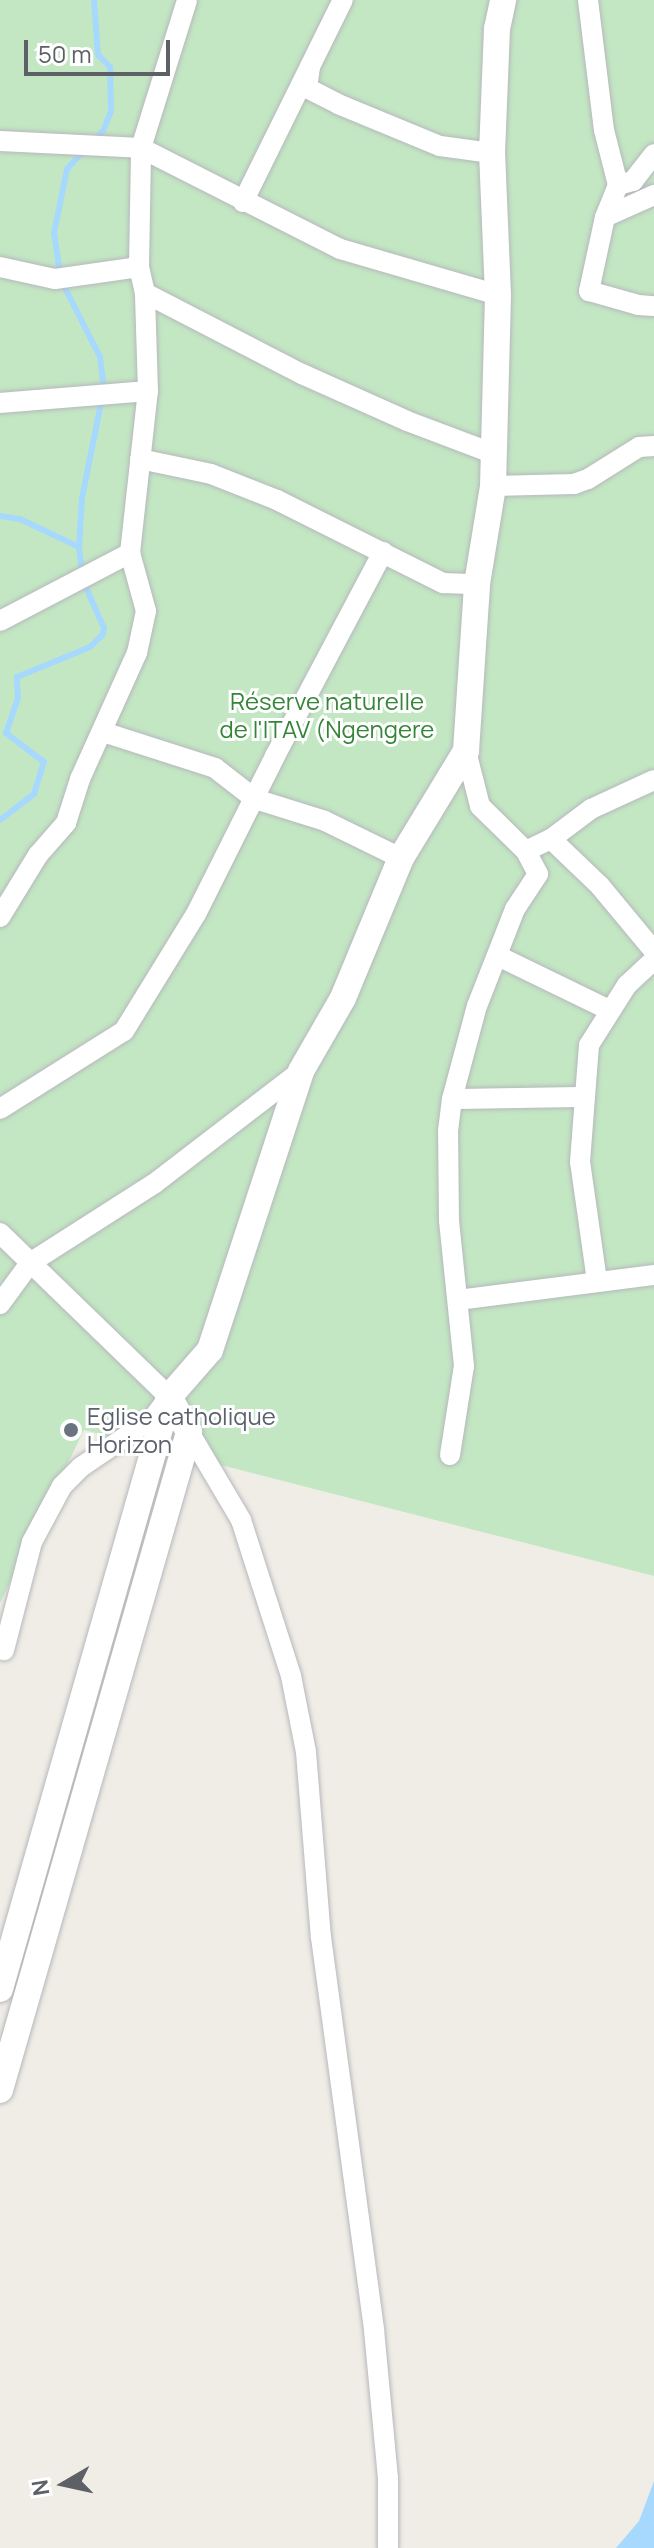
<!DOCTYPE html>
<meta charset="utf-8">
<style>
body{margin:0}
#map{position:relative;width:654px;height:2548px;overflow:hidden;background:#f0ede6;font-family:Manrope,sans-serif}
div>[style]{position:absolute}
.green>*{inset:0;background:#c3e7c3}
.water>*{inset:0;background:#a7d9fe}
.stream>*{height:6px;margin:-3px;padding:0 3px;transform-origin:3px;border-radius:3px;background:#a7d9fe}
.roads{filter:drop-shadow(0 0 2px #b6b8bc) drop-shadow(0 0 2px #b6b8bc)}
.minor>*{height:20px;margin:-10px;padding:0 10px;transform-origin:10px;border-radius:10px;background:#fff}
.tertiary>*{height:26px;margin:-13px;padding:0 13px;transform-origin:13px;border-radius:13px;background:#fff}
.dots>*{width:22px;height:22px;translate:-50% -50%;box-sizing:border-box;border:4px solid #fff;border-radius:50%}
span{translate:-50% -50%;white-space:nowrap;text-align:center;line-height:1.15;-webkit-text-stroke:6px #fff;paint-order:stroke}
.park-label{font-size:24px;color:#358538}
.worship-label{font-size:24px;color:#5b616d}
.left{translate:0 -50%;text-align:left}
.north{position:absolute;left:24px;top:2444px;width:80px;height:80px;-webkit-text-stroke:6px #fff;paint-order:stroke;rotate:261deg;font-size:22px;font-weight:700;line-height:32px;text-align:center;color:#5d6166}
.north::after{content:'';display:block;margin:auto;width:28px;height:36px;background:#5d6166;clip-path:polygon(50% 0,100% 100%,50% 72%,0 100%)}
.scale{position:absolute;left:24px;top:40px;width:146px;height:36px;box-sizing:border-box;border:4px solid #5d6166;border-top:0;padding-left:10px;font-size:24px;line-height:28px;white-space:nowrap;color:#5d6166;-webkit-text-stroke:6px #fff;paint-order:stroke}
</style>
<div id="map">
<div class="green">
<i style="clip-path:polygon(0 0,654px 0,654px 1576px,84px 1430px,0 1603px)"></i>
</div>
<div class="water">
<i style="clip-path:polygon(654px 2481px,654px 2548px,616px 2548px,639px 2521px)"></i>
</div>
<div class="stream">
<i style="left:93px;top:141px;width:14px;rotate:-45deg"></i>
<i style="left:103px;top:131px;width:22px;rotate:-68deg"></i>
<i style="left:111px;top:111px;width:44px;rotate:-91.3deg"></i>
<i style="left:110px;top:67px;width:17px;rotate:-135deg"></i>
<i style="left:98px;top:55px;width:55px;rotate:-94.2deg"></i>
<i style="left:60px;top:273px;width:40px;rotate:-98.5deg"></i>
<i style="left:54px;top:233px;width:65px;rotate:-78.5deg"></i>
<i style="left:67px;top:169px;width:27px;rotate:-48deg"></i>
<i style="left:63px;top:284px;width:82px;rotate:63.1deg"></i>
<i style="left:100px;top:357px;width:31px;rotate:83deg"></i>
<i style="left:104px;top:388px;width:112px;rotate:101.3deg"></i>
<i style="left:82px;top:498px;width:49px;rotate:93.5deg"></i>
<i style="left:79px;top:547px;width:25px;rotate:83deg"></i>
<i style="left:0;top:516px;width:20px;rotate:9deg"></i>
<i style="left:20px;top:519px;width:65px;rotate:25.4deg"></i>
<i style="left:0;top:820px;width:43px;rotate:-37.4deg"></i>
<i style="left:34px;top:794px;width:34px;rotate:-73deg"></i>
<i style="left:44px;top:762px;width:48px;rotate:-142.7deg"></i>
<i style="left:6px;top:733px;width:37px;rotate:-71deg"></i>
<i style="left:18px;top:698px;width:21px;rotate:-93deg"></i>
<i style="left:17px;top:677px;width:79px;rotate:-22.3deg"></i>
<i style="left:90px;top:647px;width:18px;rotate:-45deg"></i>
<i style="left:103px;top:634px;width:6px;rotate:-81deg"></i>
<i style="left:104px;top:628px;width:49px;rotate:-114deg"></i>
</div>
<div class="roads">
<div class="minor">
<i style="left:588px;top:0;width:131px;rotate:83deg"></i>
<i style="left:604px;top:130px;width:57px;rotate:75.7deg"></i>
<i style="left:618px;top:185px;width:35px;rotate:112deg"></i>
<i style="left:605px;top:217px;width:76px;rotate:102.2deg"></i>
<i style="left:589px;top:291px;width:51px;rotate:15.9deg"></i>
<i style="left:638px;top:305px;width:16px;rotate:4deg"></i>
<i style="left:310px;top:67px;width:21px;rotate:98deg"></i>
<i style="left:307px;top:88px;width:35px;rotate:27deg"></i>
<i style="left:338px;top:104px;width:110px;rotate:22.4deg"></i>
<i style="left:440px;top:146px;width:52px;rotate:7.7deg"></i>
<i style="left:0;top:141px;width:141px;rotate:2.8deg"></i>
<i style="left:141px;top:148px;width:223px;rotate:26.9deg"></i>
<i style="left:340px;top:249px;width:165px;rotate:16.2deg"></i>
<i style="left:618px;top:185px;width:16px;rotate:-15deg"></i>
<i style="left:633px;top:181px;width:34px;rotate:-52deg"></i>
<i style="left:243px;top:202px;width:225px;rotate:-63.7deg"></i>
<i style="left:605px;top:217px;width:54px;rotate:-24.2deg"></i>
<i style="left:0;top:267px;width:56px;rotate:12.3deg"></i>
<i style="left:55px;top:279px;width:85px;rotate:-8.1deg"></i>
<i style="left:145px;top:293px;width:177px;rotate:27.3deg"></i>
<i style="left:302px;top:374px;width:115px;rotate:24.1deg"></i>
<i style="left:407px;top:421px;width:91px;rotate:20.6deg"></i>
<i style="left:0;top:403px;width:148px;rotate:-4.6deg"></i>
<i style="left:140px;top:459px;width:73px;rotate:11.9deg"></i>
<i style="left:211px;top:474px;width:71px;rotate:21.5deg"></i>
<i style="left:277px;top:500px;width:186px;rotate:26.6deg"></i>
<i style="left:443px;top:583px;width:34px;rotate:2deg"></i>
<i style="left:493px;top:486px;width:81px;rotate:-1.4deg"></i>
<i style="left:574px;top:484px;width:15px;rotate:-20deg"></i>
<i style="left:588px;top:479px;width:60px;rotate:-32.1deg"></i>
<i style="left:639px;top:447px;width:15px;rotate:-4deg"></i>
<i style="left:0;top:621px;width:147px;rotate:-27.6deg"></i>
<i style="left:130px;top:553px;width:163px;rotate:-83.7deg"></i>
<i style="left:148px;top:391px;width:98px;rotate:-91.8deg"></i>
<i style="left:145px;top:293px;width:27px;rotate:-103deg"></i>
<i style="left:139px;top:267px;width:119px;rotate:-89deg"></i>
<i style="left:141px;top:148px;width:155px;rotate:-72.7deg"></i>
<i style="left:103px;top:732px;width:118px;rotate:17.8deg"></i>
<i style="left:215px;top:768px;width:51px;rotate:37.8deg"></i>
<i style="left:255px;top:799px;width:73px;rotate:17.4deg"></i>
<i style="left:325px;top:821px;width:85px;rotate:26deg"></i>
<i style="left:466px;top:751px;width:57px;rotate:75.7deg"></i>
<i style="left:480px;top:806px;width:64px;rotate:44.4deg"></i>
<i style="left:526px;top:851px;width:28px;rotate:-26deg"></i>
<i style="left:551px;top:839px;width:50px;rotate:-36.9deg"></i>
<i style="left:591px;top:809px;width:69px;rotate:-24.7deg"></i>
<i style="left:551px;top:839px;width:68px;rotate:43.8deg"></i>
<i style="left:600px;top:886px;width:85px;rotate:50.3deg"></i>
<i style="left:0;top:917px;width:73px;rotate:-58.5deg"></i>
<i style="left:38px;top:855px;width:43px;rotate:-48.8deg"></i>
<i style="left:66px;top:823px;width:46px;rotate:-72.3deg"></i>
<i style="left:80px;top:779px;width:138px;rotate:-65.7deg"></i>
<i style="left:137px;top:653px;width:43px;rotate:-77.9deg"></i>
<i style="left:146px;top:611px;width:60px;rotate:-105.4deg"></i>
<i style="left:498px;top:956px;width:123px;rotate:25.9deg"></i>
<i style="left:452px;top:1099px;width:132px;rotate:-0.9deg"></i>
<i style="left:0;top:1109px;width:146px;rotate:-32.2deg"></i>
<i style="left:124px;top:1031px;width:137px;rotate:-58.4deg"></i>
<i style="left:196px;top:914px;width:177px;rotate:-63.4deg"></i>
<i style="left:275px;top:756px;width:231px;rotate:-62.1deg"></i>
<i style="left:0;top:1233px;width:235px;rotate:44.1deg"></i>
<i style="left:169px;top:1397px;width:26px;rotate:127deg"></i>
<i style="left:153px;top:1418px;width:87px;rotate:145.8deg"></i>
<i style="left:81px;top:1467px;width:27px;rotate:135deg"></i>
<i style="left:62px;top:1486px;width:64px;rotate:118.2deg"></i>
<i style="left:32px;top:1542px;width:112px;rotate:104.5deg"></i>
<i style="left:597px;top:1281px;width:120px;rotate:-98.1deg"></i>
<i style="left:580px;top:1162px;width:117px;rotate:-85.6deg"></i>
<i style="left:589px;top:1045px;width:71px;rotate:-57.7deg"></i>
<i style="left:627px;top:985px;width:37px;rotate:-43deg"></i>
<i style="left:458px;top:1300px;width:198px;rotate:-7.3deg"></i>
<i style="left:0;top:1304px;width:51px;rotate:-53.8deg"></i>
<i style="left:30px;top:1263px;width:148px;rotate:-32.6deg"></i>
<i style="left:155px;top:1183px;width:184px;rotate:-37.5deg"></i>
<i style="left:189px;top:1432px;width:102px;rotate:59.4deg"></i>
<i style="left:241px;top:1520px;width:164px;rotate:72.2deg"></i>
<i style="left:291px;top:1676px;width:77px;rotate:78.8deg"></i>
<i style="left:306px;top:1752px;width:186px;rotate:85.4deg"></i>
<i style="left:321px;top:1937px;width:397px;rotate:82.3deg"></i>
<i style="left:374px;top:2330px;width:149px;rotate:84.6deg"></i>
<i style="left:388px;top:2478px;width:70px;rotate:90deg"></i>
<i style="left:450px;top:1455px;width:90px;rotate:-81.1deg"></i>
<i style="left:464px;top:1366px;width:147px;rotate:-95.9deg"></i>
<i style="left:449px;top:1220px;width:89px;rotate:-90.6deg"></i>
<i style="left:448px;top:1131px;width:32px;rotate:-83deg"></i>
<i style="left:452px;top:1099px;width:96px;rotate:-75deg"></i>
<i style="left:477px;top:1006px;width:104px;rotate:-68.6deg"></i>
<i style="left:515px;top:909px;width:42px;rotate:-56.7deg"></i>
<i style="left:538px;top:874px;width:26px;rotate:-118deg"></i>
</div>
<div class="tertiary">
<i style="left:0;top:1989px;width:616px;rotate:-74.07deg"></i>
<i style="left:169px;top:1397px;width:62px;rotate:-48.9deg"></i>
<i style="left:210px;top:1350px;width:293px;rotate:-71.9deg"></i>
<i style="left:301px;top:1071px;width:84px;rotate:-60.1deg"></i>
<i style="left:343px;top:998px;width:152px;rotate:-67.5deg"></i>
<i style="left:401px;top:858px;width:125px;rotate:-58.7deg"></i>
<i style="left:466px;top:751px;width:167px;rotate:-86.2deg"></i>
<i style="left:477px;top:584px;width:99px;rotate:-80.7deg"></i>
<i style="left:493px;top:486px;width:191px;rotate:-88.5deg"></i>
<i style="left:498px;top:295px;width:142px;rotate:-92.4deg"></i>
<i style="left:492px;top:153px;width:124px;rotate:-87.7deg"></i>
<i style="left:497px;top:29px;width:30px;rotate:-78deg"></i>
<i style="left:0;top:2090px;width:685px;rotate:-73.97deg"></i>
<i style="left:189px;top:1432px;width:40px;rotate:-119.7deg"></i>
</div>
</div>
<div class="dots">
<i style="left:71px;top:1430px;background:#6b7280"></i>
</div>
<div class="park-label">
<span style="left:327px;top:715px">Réserve naturelle<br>de l'ITAV (Ngengere</span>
</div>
<div class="worship-label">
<span class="left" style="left:87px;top:1430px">Eglise catholique<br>Horizon</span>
</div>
<div class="north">N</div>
<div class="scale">50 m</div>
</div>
